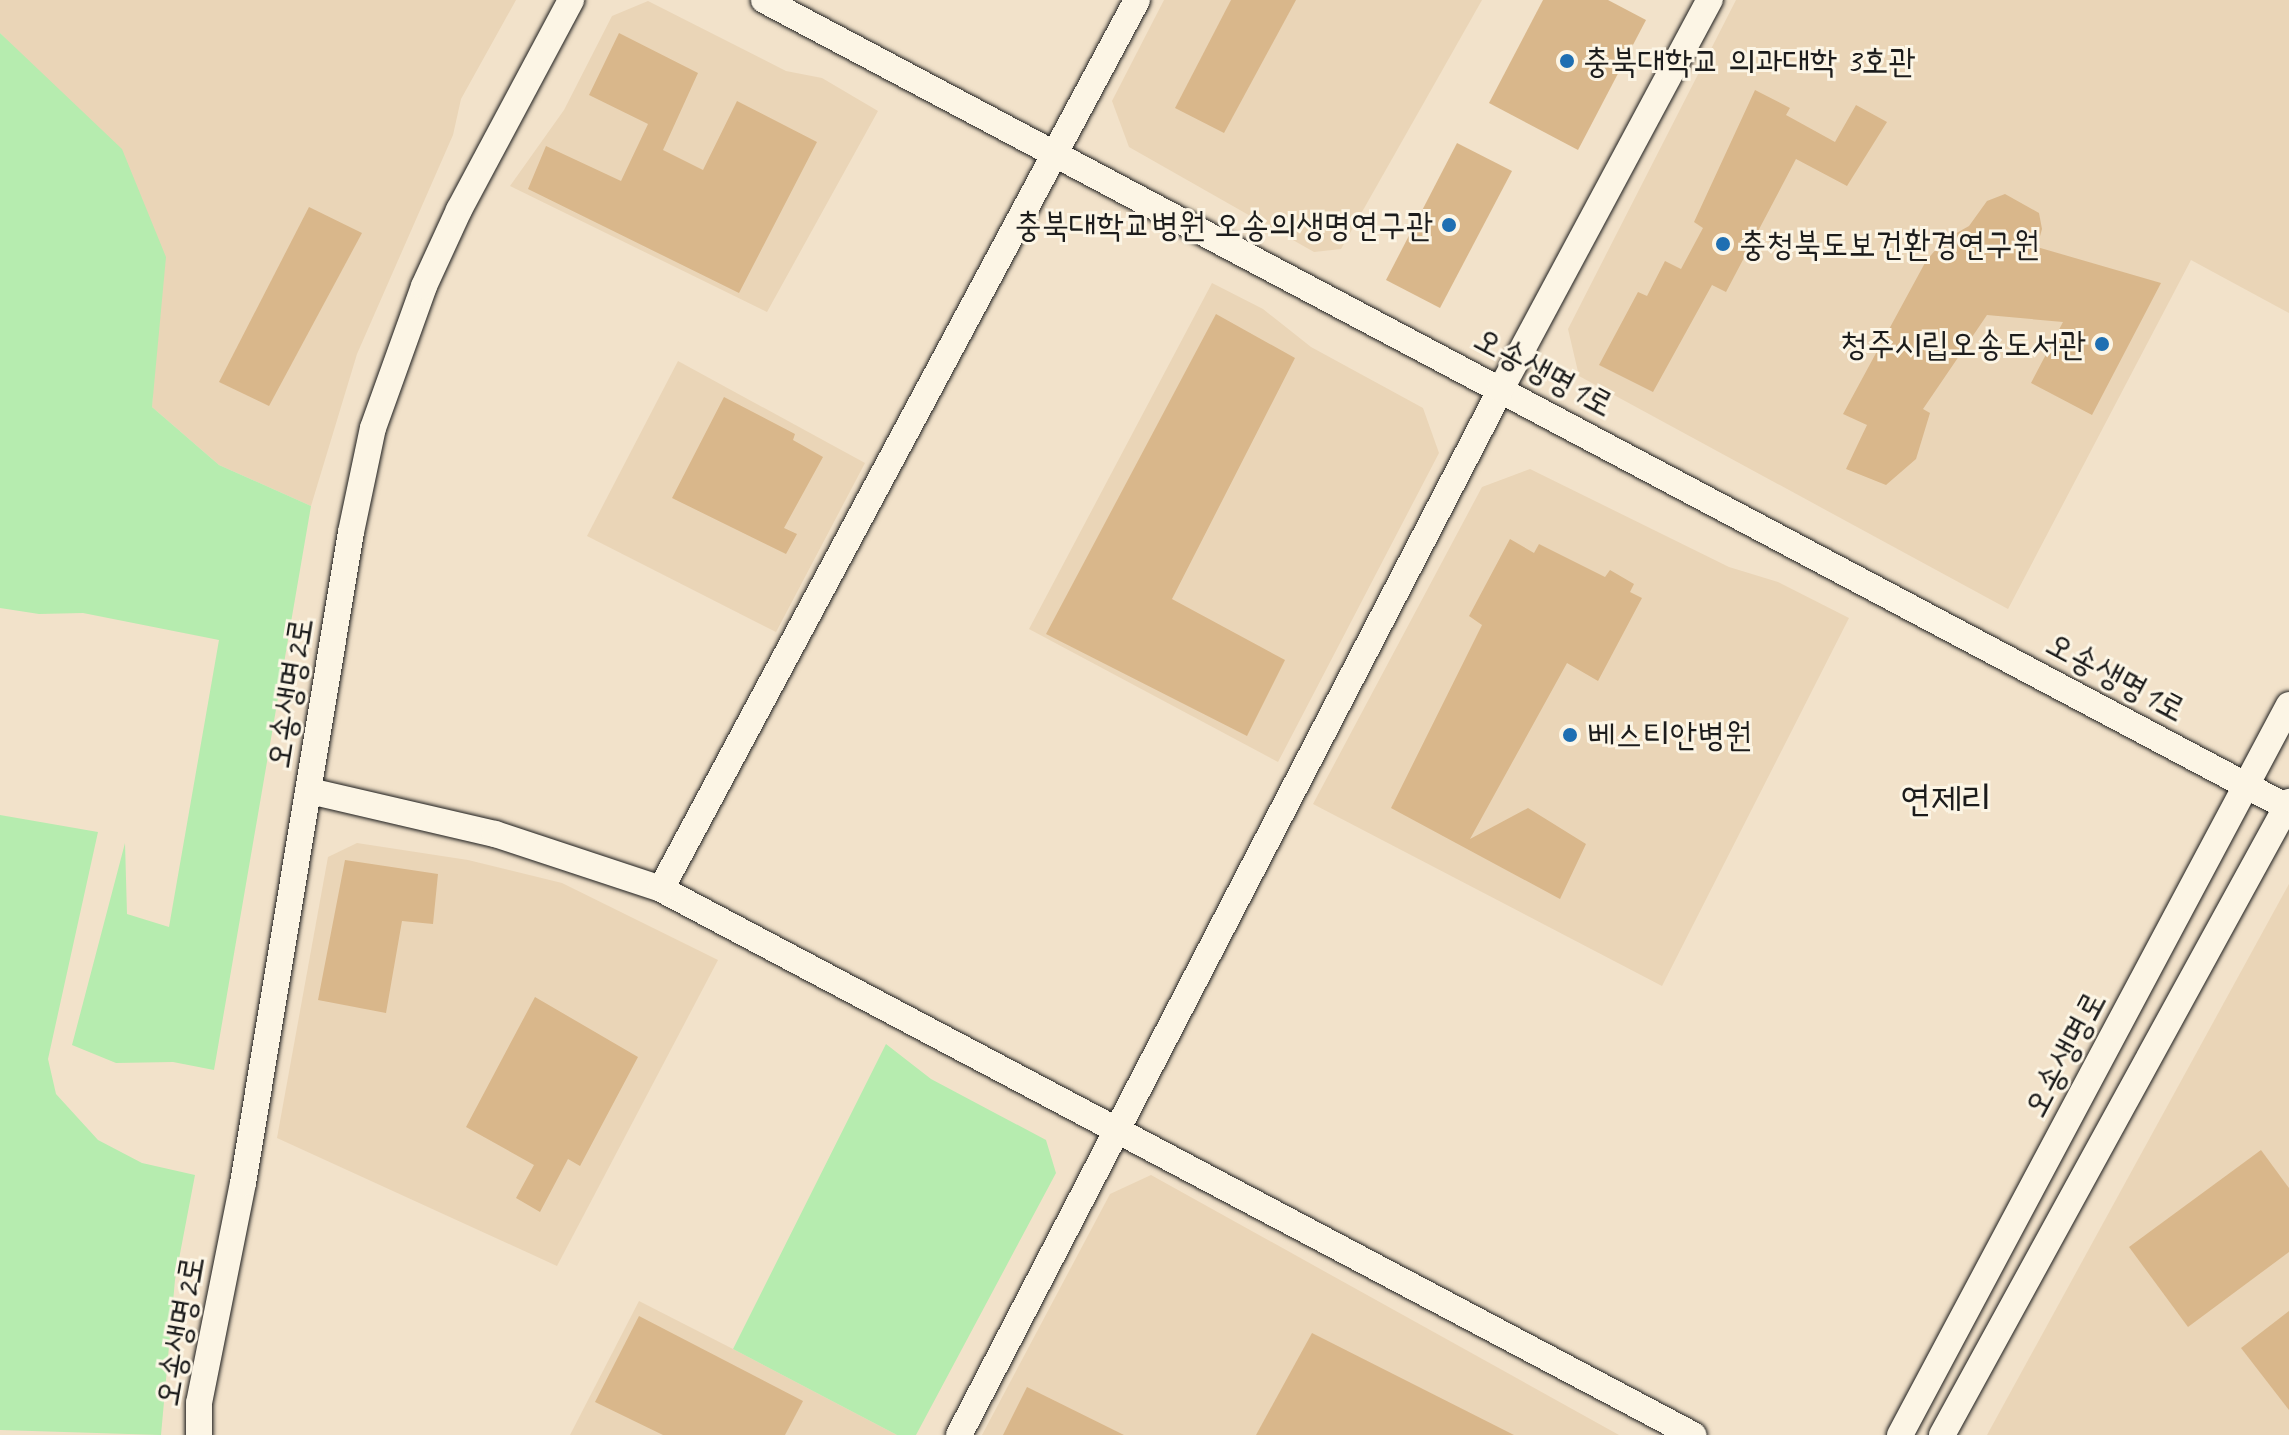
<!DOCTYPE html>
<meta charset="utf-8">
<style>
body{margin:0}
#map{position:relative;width:2289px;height:1435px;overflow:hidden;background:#f2e2ca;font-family:Caveat,"Poor Story",sans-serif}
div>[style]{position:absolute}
.built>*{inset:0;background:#ead5b7}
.green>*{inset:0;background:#b6ecaf}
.building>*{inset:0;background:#d9b78b}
.roads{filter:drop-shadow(0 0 2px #1c1c1c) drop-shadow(0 0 2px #1c1c1c)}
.minor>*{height:26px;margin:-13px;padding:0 13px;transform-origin:13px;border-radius:13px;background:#fcf5e5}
.dots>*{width:22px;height:22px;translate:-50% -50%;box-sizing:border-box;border:4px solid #fcf5e5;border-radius:50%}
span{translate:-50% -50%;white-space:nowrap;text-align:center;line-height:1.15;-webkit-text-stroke:6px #fcf5e5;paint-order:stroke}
.poi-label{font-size:34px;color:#1c1c1c}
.left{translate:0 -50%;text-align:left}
.right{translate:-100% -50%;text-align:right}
.street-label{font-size:34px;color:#1c1c1c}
.quarter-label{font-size:38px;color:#1c1c1c}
</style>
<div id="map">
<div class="built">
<i style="clip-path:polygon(0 0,516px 0,461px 99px,453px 135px,357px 354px,311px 506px,219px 465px,152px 407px,154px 367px,38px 72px,0 33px)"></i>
<i style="clip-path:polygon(1164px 0,1482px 0,1341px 249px,1314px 252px,1129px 147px,1112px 101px)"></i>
<i style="clip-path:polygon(1736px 0,2289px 0,2289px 313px,2191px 260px,2008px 609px,1579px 376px,1568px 329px)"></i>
<i style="clip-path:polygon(648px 1px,786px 71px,822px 78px,878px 111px,767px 312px,510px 186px,564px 110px,612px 16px)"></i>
<i style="clip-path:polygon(1212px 283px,1263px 309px,1311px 347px,1423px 408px,1439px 453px,1278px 762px,1029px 629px)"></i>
<i style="clip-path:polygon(678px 361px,865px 463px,776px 632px,587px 536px)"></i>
<i style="clip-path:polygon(1530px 469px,1729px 567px,1778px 582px,1849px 618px,1662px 986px,1313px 804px,1482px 487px)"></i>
<i style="clip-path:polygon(357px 843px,468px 860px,562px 883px,718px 960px,557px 1266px,277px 1138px,328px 857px)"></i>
<i style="clip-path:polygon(2289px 884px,2289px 1435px,1987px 1435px)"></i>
<i style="clip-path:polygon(1151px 1175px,1619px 1435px,982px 1435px,1110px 1194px)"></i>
<i style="clip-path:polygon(639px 1301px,733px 1349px,897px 1435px,570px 1435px)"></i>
</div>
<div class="green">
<i style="clip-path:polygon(0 33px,122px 149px,166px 257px,152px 407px,219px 465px,311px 506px,214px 1070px,173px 1062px,116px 1063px,72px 1045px,125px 843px,127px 914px,169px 927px,219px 640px,83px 613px,39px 614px,0 608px)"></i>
<i style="clip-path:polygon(0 815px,98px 832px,48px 1059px,56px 1094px,98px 1140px,142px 1163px,195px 1175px,175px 1280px,161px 1435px,0 1430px)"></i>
<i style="clip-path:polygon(886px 1044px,931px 1079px,1046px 1140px,1056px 1173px,916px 1435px,897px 1435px,733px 1349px)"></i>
</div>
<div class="building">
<i style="clip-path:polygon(1231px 0,1296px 0,1224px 133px,1175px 108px)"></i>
<i style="clip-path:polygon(1543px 0,1608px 0,1646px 20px,1578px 150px,1489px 103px)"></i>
<i style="clip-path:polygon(619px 33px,698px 73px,663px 150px,703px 170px,737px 101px,817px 142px,739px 293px,528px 189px,546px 146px,621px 181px,648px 124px,589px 95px)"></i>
<i style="clip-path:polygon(1755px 90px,1790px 108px,1786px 115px,1835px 142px,1856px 105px,1887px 122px,1847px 186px,1796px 159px,1726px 292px,1712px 285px,1653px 392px,1599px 365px,1638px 292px,1647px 296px,1665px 261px,1681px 269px,1703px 228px,1694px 222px)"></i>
<i style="clip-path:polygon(1457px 143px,1512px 171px,1440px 308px,1386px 280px)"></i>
<i style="clip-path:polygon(2005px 194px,2039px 213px,2042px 229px,2037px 247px,2161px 283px,2092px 415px,2031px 383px,2063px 322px,1987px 315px,1923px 409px,1930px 413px,1916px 459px,1886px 485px,1846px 469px,1867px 425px,1843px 414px,1926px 261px,1944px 240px,1969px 226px,1987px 201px)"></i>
<i style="clip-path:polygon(309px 207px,362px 233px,269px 406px,219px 382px)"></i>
<i style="clip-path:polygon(1216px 314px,1295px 358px,1172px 599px,1285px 660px,1247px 736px,1046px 634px)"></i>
<i style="clip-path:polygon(724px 397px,795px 434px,793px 440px,823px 457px,784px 528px,797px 534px,786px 554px,672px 498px)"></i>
<i style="clip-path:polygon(1510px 539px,1534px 553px,1539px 544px,1605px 577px,1610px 570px,1634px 584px,1630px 592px,1642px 598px,1598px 681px,1567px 663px,1470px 839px,1528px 808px,1586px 844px,1560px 899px,1391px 808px,1482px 625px,1469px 616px)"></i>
<i style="clip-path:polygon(345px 860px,438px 874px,433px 924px,402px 921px,386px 1013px,318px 1000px)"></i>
<i style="clip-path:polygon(535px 997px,638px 1057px,580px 1166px,568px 1159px,540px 1212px,516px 1198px,534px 1165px,466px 1127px)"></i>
<i style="clip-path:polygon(2261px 1150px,2289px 1188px,2289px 1252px,2188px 1327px,2129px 1247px)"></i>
<i style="clip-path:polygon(2289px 1311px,2289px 1410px,2241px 1348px)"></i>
<i style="clip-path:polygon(639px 1316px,803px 1401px,785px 1435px,663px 1435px,595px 1402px)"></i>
<i style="clip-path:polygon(1312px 1333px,1514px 1435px,1256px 1435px)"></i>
<i style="clip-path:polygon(1027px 1387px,1124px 1435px,1003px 1435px)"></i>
</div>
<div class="roads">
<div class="minor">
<i style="left:764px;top:0;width:1726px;rotate:27.92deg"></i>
<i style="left:310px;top:791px;width:190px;rotate:13.1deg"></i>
<i style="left:495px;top:834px;width:175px;rotate:18.3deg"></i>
<i style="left:661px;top:889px;width:1168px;rotate:27.88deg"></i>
<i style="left:661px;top:889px;width:1008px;rotate:-61.83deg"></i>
<i style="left:199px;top:1435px;width:32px;rotate:-90deg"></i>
<i style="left:199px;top:1403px;width:224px;rotate:-78.7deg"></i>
<i style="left:243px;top:1183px;width:660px;rotate:-80.58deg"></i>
<i style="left:351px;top:532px;width:106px;rotate:-78.1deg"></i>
<i style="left:373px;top:428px;width:151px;rotate:-70.2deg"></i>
<i style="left:424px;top:286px;width:84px;rotate:-65.3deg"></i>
<i style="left:459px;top:210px;width:238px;rotate:-61.9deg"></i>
<i style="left:959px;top:1435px;width:1178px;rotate:-62.61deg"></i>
<i style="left:1501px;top:389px;width:442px;rotate:-61.8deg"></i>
<i style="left:1900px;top:1435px;width:827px;rotate:-61.95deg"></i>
<i style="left:1942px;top:1435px;width:722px;rotate:-61.27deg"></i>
</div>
</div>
<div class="dots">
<i style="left:1567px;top:61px;background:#1f6fb2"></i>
<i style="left:1449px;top:225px;background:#1f6fb2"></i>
<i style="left:1723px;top:244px;background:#1f6fb2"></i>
<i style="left:2102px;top:344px;background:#1f6fb2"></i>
<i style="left:1570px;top:735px;background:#1f6fb2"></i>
</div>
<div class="poi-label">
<span class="left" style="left:1583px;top:61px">충북대학교 의과대학 3호관</span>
<span class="right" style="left:1433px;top:225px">충북대학교병원 오송의생명연구관</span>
<span class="left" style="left:1739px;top:244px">충청북도보건환경연구원</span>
<span class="right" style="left:2086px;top:344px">청주시립오송도서관</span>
<span class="left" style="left:1588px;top:735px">베스티안병원</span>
</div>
<div class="street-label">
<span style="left:1544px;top:371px;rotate:28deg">오송생명1로</span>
<span style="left:2116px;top:676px;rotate:28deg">오송생명1로</span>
<span style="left:289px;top:693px;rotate:-81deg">오송생명2로</span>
<span style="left:2064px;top:1054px;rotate:-62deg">오송생명로</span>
<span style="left:179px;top:1331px;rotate:-80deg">오송생명2로</span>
</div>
<div class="quarter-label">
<span style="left:1946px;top:799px">연제리</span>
</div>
</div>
